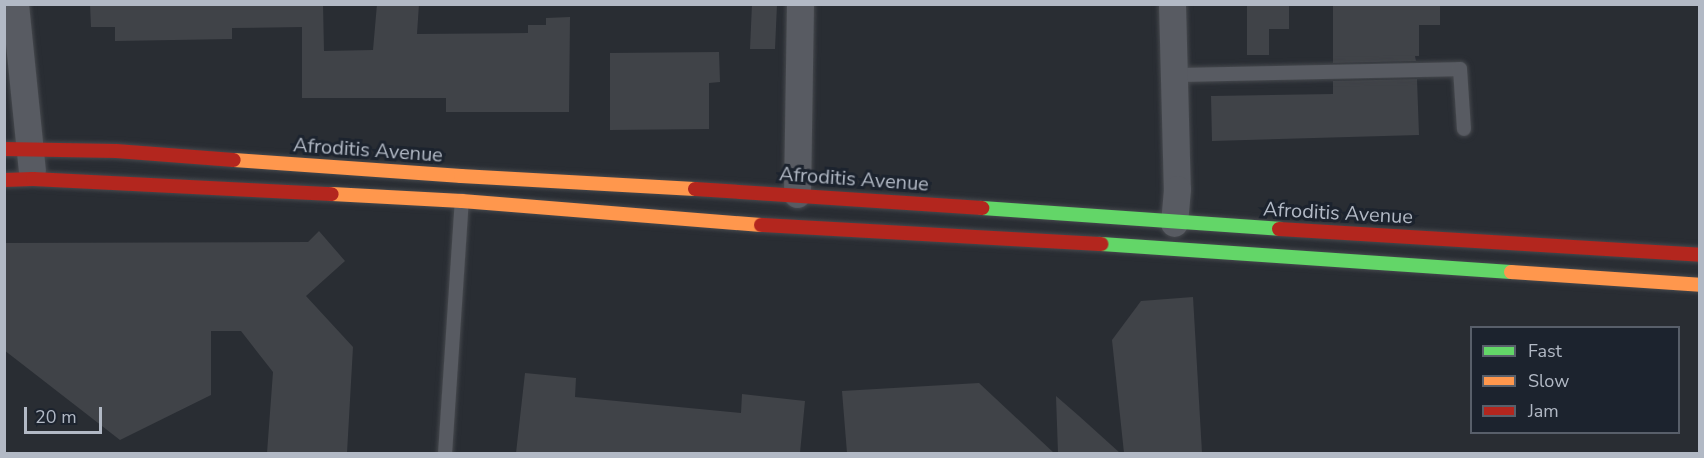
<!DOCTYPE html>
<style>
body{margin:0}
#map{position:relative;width:1704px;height:458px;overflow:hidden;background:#292d33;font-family:"Nunito Sans",sans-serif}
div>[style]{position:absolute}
.building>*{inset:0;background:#404348}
.roads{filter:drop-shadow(0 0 2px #46494e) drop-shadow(0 0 2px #46494e)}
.lane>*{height:14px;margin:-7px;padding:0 7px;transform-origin:7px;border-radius:7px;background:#585b62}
.street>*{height:27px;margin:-13.5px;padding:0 13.5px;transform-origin:13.5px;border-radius:13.5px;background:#585b62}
.fast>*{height:14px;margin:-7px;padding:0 7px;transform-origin:7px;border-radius:7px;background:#63d668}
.slow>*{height:14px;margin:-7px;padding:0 7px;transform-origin:7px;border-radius:7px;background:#ff974d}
.jam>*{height:14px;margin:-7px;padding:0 7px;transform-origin:7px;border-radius:7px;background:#b3261e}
span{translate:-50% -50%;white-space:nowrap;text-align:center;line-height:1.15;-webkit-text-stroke:6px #1c232e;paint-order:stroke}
.street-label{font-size:20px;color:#b2b9c5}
.frame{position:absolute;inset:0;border:6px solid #b2b9c5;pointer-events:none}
.legend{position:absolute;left:1470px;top:326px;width:210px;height:108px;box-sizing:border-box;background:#1c232e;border:2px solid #585f6a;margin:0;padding:8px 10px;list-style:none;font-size:18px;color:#b2b9c5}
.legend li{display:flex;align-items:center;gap:12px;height:30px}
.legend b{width:30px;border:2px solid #585f6a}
.scale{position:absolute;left:24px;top:407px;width:78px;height:27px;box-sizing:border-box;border:3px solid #b2b9c5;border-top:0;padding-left:8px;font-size:18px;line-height:21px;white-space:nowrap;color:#b2b9c5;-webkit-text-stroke:4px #1c232e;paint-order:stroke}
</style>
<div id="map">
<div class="building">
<i style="clip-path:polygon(90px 4px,323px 4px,324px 51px,373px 50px,377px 4px,419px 4px,417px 34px,528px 33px,528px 25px,546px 25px,546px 18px,570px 17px,569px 112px,446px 112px,446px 98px,302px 98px,302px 27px,232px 28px,232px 39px,115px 41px,115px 27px,91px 27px)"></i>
<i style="clip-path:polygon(752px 4px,777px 4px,775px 49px,750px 49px)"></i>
<i style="clip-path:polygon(1247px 4px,1289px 4px,1289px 29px,1269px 29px,1269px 55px,1247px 55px)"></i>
<i style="clip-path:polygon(1333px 4px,1440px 4px,1440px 25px,1419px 25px,1419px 56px,1415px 56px,1416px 61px,1333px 63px)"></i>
<i style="clip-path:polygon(719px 52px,720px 82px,709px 83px,709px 129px,610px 130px,610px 53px)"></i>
<i style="clip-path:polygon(1417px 79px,1419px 135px,1212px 141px,1211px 96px,1333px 94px,1333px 81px)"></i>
<i style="clip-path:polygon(319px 231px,345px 261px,306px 296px,353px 347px,347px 453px,267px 453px,273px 372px,241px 331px,211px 331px,211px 395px,120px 440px,4px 350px,4px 243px,308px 242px)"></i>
<i style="clip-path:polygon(1193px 297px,1202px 453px,1124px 453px,1112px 340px,1141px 301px)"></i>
<i style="clip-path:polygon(525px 373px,576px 378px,575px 397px,741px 413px,742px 394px,805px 401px,800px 453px,516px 453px)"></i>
<i style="clip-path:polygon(979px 383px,1054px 453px,847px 453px,842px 391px)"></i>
<i style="clip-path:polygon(1056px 396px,1079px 416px,1120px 453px,1058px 453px)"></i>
</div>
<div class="roads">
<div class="lane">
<i style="left:1175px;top:75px;width:285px;rotate:-1.2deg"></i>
<i style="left:1460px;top:69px;width:60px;rotate:86.2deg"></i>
<i style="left:445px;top:454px;width:254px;rotate:-86.2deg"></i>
</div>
<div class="street">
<i style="left:15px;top:4px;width:167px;rotate:84.2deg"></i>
<i style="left:1172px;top:4px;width:185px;rotate:88.5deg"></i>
<i style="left:1177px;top:189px;width:34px;rotate:95deg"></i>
<i style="left:797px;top:194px;width:190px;rotate:-89.1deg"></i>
</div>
<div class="fast">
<i style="left:982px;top:208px;width:298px;rotate:4deg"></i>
<i style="left:1101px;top:244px;width:411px;rotate:3.9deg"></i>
</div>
<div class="slow">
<i style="left:234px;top:160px;width:228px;rotate:4deg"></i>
<i style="left:461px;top:176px;width:234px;rotate:3.2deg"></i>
<i style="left:332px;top:194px;width:130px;rotate:3.1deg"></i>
<i style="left:462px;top:201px;width:300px;rotate:4.6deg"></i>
<i style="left:1511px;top:272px;width:189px;rotate:3.9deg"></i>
</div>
<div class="jam">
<i style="left:4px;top:149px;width:112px;rotate:1deg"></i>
<i style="left:116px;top:151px;width:118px;rotate:4.4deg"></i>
<i style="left:4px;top:180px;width:29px;rotate:-2deg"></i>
<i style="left:33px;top:179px;width:299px;rotate:2.9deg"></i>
<i style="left:695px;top:189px;width:288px;rotate:3.8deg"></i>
<i style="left:761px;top:225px;width:341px;rotate:3.2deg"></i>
<i style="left:1279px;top:229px;width:422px;rotate:3.5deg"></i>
</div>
</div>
<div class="street-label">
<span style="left:368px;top:150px;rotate:4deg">Afroditis Avenue</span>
<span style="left:854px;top:179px;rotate:4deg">Afroditis Avenue</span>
<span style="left:1338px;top:213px;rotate:3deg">Afroditis Avenue</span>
</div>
<div class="frame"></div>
<ul class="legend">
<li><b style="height:8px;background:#63d668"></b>Fast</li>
<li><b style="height:8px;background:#ff974d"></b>Slow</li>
<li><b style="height:8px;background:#b3261e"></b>Jam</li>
</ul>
<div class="scale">20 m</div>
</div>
